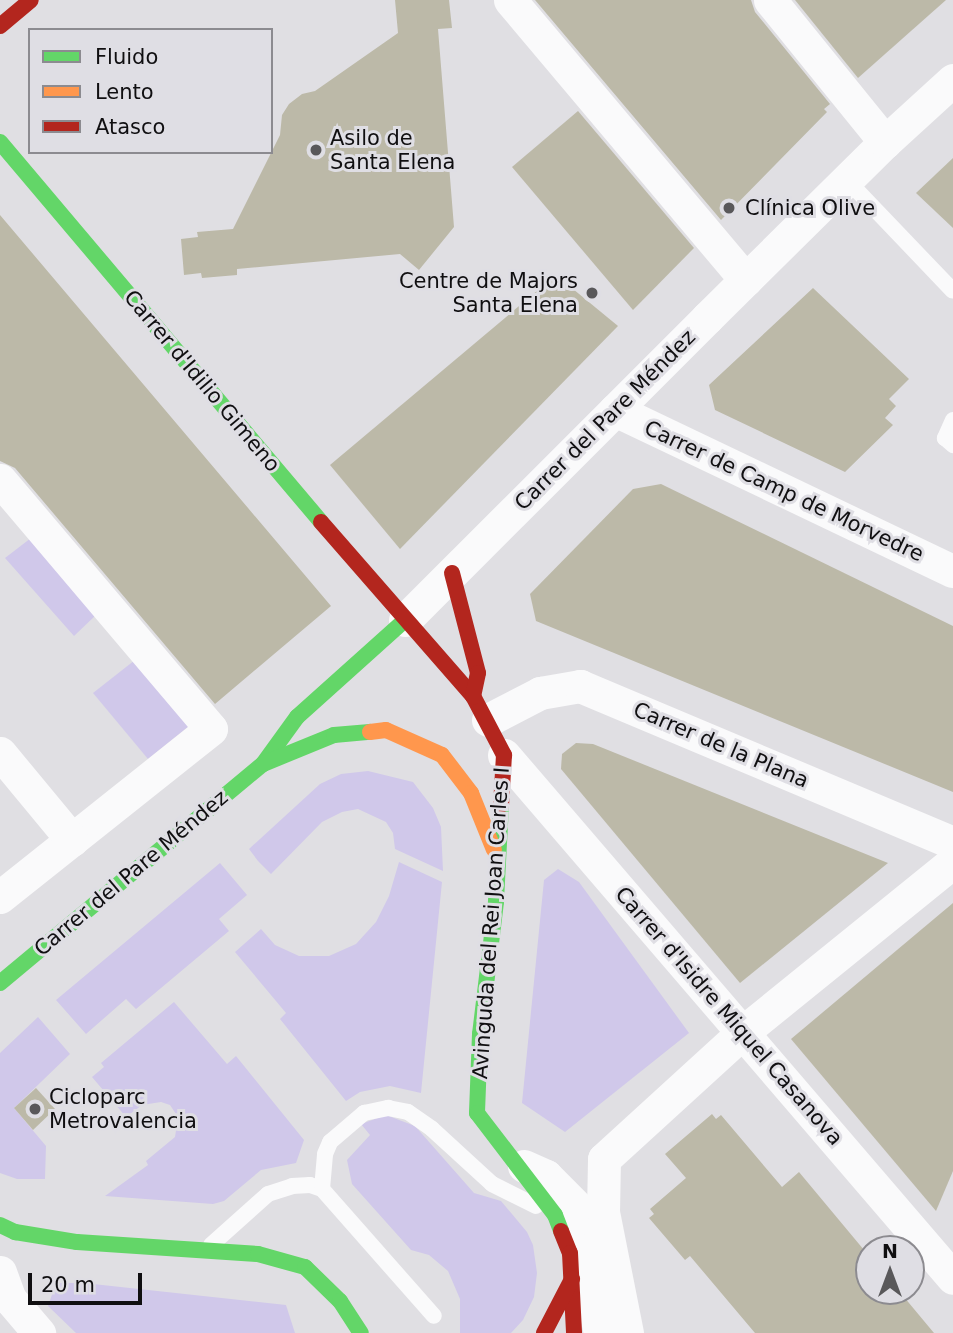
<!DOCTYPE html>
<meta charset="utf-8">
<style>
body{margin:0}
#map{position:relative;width:953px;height:1333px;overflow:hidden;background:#e0dfe3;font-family:"DejaVu Sans",sans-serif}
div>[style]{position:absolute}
.green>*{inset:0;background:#d0c8ea}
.building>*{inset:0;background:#bcb9a8}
.lane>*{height:16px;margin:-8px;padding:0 8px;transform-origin:8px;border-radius:8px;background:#fafafb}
.street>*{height:33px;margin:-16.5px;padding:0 16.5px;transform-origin:16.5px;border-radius:16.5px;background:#fafafb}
.fast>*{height:16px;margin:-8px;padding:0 8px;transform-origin:8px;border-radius:8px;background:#63d668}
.slow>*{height:16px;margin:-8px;padding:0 8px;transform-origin:8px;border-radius:8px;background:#ff974d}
.jam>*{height:16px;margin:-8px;padding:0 8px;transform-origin:8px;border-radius:8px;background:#b3261e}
.dots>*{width:19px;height:19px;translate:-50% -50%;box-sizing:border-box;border:4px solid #dfdee4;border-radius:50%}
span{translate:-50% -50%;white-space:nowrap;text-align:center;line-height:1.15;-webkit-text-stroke:6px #dfdee4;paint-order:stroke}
.poi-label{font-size:21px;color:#100f11}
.left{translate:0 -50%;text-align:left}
.right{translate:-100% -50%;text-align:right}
.street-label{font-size:21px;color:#100f11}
.legend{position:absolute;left:28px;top:28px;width:245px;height:126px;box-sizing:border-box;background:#dfdee4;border:2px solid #8c8b90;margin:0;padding:9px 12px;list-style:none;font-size:21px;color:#100f11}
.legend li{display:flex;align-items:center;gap:14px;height:35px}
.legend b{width:35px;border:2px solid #8c8b90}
.north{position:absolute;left:855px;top:1235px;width:70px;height:70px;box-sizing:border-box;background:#dfdee4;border:2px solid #8c8b90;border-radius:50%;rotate:0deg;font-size:19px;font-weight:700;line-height:28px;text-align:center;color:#100f11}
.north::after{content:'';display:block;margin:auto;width:24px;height:32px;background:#59585a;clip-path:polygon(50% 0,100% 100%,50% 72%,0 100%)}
.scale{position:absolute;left:28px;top:1273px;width:114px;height:32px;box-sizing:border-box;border:4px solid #100f11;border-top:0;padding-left:9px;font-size:21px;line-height:24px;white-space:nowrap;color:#100f11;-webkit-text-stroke:5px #dfdee4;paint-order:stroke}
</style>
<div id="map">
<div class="green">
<i style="clip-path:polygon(31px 538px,96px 615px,74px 636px,5px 558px)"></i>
<i style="clip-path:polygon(135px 660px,189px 726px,148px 759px,93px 693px)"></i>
<i style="clip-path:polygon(368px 771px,413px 782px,433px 808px,441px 827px,443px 871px,395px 849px,393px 833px,386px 822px,358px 809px,342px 812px,322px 822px,271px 874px,258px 861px,249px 849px,320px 784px,341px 774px)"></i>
<i style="clip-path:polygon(399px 862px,442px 882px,421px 1093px,390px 1086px,360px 1092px,346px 1101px,280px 1019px,286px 1013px,235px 952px,261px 929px,275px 945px,299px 956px,329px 956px,356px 944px,376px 922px,389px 896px)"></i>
<i style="clip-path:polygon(220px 863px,247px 895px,219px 919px,229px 931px,136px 1009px,126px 999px,86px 1034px,56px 1000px)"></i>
<i style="clip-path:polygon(558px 869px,579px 882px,689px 1033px,565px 1132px,522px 1103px,544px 880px)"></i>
<i style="clip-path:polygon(174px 1002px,227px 1064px,236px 1056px,304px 1140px,296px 1163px,261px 1170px,224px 1201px,213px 1204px,105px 1196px,148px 1165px,146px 1161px,175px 1137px,178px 1117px,170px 1105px,161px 1102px,142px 1105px,126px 1117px,92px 1077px,104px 1067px,101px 1063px)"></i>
<i style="clip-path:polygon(38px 1017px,70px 1054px,14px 1108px,46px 1146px,45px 1179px,17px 1179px,0 1173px,0 1053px)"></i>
<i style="clip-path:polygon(386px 1115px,415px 1126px,474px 1193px,501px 1201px,527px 1232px,533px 1245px,537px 1273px,534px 1297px,523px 1320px,511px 1333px,460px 1333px,460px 1299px,448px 1271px,429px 1255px,411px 1250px,352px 1184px,347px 1160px,370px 1135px,361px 1124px)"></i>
<i style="clip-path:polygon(56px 1283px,84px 1283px,286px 1305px,295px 1333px,76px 1333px,48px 1306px)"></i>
</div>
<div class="building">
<i style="clip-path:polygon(395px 0,449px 0,452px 28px,438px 29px,454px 227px,419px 270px,400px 254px,237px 269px,237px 275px,202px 278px,201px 273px,184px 275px,181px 239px,198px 237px,197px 232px,233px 229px,280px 135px,282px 115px,289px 104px,302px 94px,315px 91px,398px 33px)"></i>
<i style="clip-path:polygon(535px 0,751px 0,755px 12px,830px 104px,824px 109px,827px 112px,721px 220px)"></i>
<i style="clip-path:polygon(795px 0,946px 0,858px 78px)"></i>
<i style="clip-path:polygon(578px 111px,694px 248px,633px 310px,512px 167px)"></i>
<i style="clip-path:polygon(953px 158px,953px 228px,916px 193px)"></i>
<i style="clip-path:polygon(0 215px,331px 606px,215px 704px,15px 468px,0 461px)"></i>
<i style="clip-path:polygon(556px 275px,618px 326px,400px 549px,330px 465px)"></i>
<i style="clip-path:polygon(813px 288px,909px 379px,889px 399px,896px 406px,885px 418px,893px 425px,845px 472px,715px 410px,709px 385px)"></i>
<i style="clip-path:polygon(661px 484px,953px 626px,953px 792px,536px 621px,530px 594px,633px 489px)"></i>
<i style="clip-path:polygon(576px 743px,593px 744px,888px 863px,740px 983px,561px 769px,562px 754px)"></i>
<i style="clip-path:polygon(953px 903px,953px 1171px,936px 1211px,791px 1039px)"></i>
<i style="clip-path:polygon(36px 1088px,55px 1109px,33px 1130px,14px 1108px)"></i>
<i style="clip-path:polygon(712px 1114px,716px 1119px,721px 1115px,782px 1187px,799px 1172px,869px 1256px,869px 1291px,899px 1291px,934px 1333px,755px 1333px,690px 1256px,685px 1260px,649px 1218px,654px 1214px,650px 1209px,686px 1178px,665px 1154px)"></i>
</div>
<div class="lane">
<i style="left:847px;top:180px;width:153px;rotate:46.3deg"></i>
<i style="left:953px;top:420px;width:20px;rotate:114deg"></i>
<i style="left:945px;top:438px;width:11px;rotate:41deg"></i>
<i style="left:322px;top:1189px;width:35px;rotate:-85deg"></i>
<i style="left:325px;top:1154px;width:13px;rotate:-67deg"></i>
<i style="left:330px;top:1142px;width:45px;rotate:-40.5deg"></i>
<i style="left:364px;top:1113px;width:25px;rotate:-12deg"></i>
<i style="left:388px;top:1108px;width:20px;rotate:11deg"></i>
<i style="left:408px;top:1112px;width:29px;rotate:35deg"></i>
<i style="left:432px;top:1129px;width:81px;rotate:42.5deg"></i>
<i style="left:492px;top:1184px;width:49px;rotate:26.6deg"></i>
<i style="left:211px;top:1245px;width:76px;rotate:-41.8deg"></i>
<i style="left:268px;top:1194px;width:25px;rotate:-18deg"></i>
<i style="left:292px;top:1186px;width:18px;rotate:-3deg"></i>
<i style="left:310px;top:1185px;width:13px;rotate:18deg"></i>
<i style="left:322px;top:1189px;width:169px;rotate:48.6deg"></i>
</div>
<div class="street">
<i style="left:510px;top:0;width:366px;rotate:49.9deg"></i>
<i style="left:770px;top:0;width:183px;rotate:51deg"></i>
<i style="left:615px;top:410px;width:374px;rotate:25.5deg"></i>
<i style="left:0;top:480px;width:326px;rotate:49.7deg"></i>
<i style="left:211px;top:729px;width:270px;rotate:141.5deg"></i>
<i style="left:405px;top:620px;width:427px;rotate:-45deg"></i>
<i style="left:707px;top:318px;width:250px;rotate:-44.7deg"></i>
<i style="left:885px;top:142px;width:92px;rotate:-42.4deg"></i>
<i style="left:488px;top:720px;width:59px;rotate:-27.4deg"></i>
<i style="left:540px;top:693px;width:41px;rotate:-9.9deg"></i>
<i style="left:580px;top:686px;width:405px;rotate:22.8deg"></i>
<i style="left:0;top:753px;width:113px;rotate:50.4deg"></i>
<i style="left:504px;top:755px;width:689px;rotate:49.35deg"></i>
<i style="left:524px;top:1166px;width:24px;rotate:24deg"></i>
<i style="left:546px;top:1176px;width:45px;rotate:45deg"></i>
<i style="left:578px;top:1208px;width:42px;rotate:84.6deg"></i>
<i style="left:582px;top:1250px;width:85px;rotate:77.8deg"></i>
<i style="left:0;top:1272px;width:29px;rotate:70deg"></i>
<i style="left:10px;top:1299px;width:45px;rotate:49.5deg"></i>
<i style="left:627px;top:1333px;width:123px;rotate:-101.2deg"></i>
<i style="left:603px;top:1212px;width:53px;rotate:-88.9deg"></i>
<i style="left:604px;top:1159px;width:188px;rotate:-42.4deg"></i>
<i style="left:743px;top:1032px;width:270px;rotate:-39deg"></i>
</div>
<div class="fast">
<i style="left:0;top:142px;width:497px;rotate:49.8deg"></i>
<i style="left:263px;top:764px;width:58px;rotate:-54.1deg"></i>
<i style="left:297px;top:717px;width:145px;rotate:-41.9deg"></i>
<i style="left:501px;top:805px;width:97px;rotate:93deg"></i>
<i style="left:496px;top:902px;width:133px;rotate:96.9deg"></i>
<i style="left:480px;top:1034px;width:79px;rotate:92.2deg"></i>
<i style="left:477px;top:1113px;width:128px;rotate:52.6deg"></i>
<i style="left:555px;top:1215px;width:17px;rotate:69deg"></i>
<i style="left:0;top:983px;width:342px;rotate:-39.8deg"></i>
<i style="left:263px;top:764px;width:77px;rotate:-22.2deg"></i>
<i style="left:334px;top:735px;width:36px;rotate:-5deg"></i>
<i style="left:0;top:1225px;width:17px;rotate:25deg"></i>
<i style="left:15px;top:1232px;width:63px;rotate:9.2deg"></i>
<i style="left:77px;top:1242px;width:181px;rotate:3.8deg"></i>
<i style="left:258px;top:1254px;width:49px;rotate:15.5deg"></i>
<i style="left:305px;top:1267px;width:49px;rotate:44.2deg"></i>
<i style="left:340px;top:1301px;width:38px;rotate:57deg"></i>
</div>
<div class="slow">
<i style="left:370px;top:732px;width:16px;rotate:-7deg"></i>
<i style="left:386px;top:730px;width:61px;rotate:24.1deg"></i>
<i style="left:442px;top:755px;width:48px;rotate:52.7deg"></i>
<i style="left:471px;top:793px;width:61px;rotate:68deg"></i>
</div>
<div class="jam">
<i style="left:0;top:26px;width:40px;rotate:-40deg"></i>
<i style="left:321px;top:522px;width:231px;rotate:48.9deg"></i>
<i style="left:473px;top:696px;width:67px;rotate:62.3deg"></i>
<i style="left:504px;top:755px;width:50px;rotate:93.4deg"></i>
<i style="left:452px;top:573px;width:103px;rotate:75.4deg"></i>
<i style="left:478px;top:673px;width:24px;rotate:102deg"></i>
<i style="left:561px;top:1231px;width:24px;rotate:68deg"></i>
<i style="left:570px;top:1253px;width:80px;rotate:87.1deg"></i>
<i style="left:544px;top:1333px;width:61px;rotate:-62.6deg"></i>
</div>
<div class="dots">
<i style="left:316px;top:150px;background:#59585a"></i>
<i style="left:729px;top:208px;background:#59585a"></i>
<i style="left:592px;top:293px;background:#59585a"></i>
<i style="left:35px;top:1109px;background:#59585a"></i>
</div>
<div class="poi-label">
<span class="left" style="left:330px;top:150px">Asilo de<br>Santa Elena</span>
<span class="left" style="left:745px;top:208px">Clínica Olive</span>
<span class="right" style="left:578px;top:293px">Centre de Majors<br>Santa Elena</span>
<span class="left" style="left:49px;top:1109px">Cicloparc<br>Metrovalencia</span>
</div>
<div class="street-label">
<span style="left:202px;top:381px;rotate:50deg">Carrer d'Idilio Gimeno</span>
<span style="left:605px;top:420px;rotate:-45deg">Carrer del Pare Méndez</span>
<span style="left:784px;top:491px;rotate:25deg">Carrer de Camp de Morvedre</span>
<span style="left:721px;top:745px;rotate:23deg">Carrer de la Plana</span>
<span style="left:131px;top:873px;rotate:-40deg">Carrer del Pare Méndez</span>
<span style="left:491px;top:923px;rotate:-86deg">Avinguda del Rei Joan Carles I</span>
<span style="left:729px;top:1016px;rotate:49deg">Carrer d'Isidre Miquel Casanova</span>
</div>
<ul class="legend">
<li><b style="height:9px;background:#63d668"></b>Fluido</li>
<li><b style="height:9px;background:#ff974d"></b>Lento</li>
<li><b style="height:9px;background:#b3261e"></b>Atasco</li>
</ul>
<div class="north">N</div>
<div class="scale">20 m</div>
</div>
